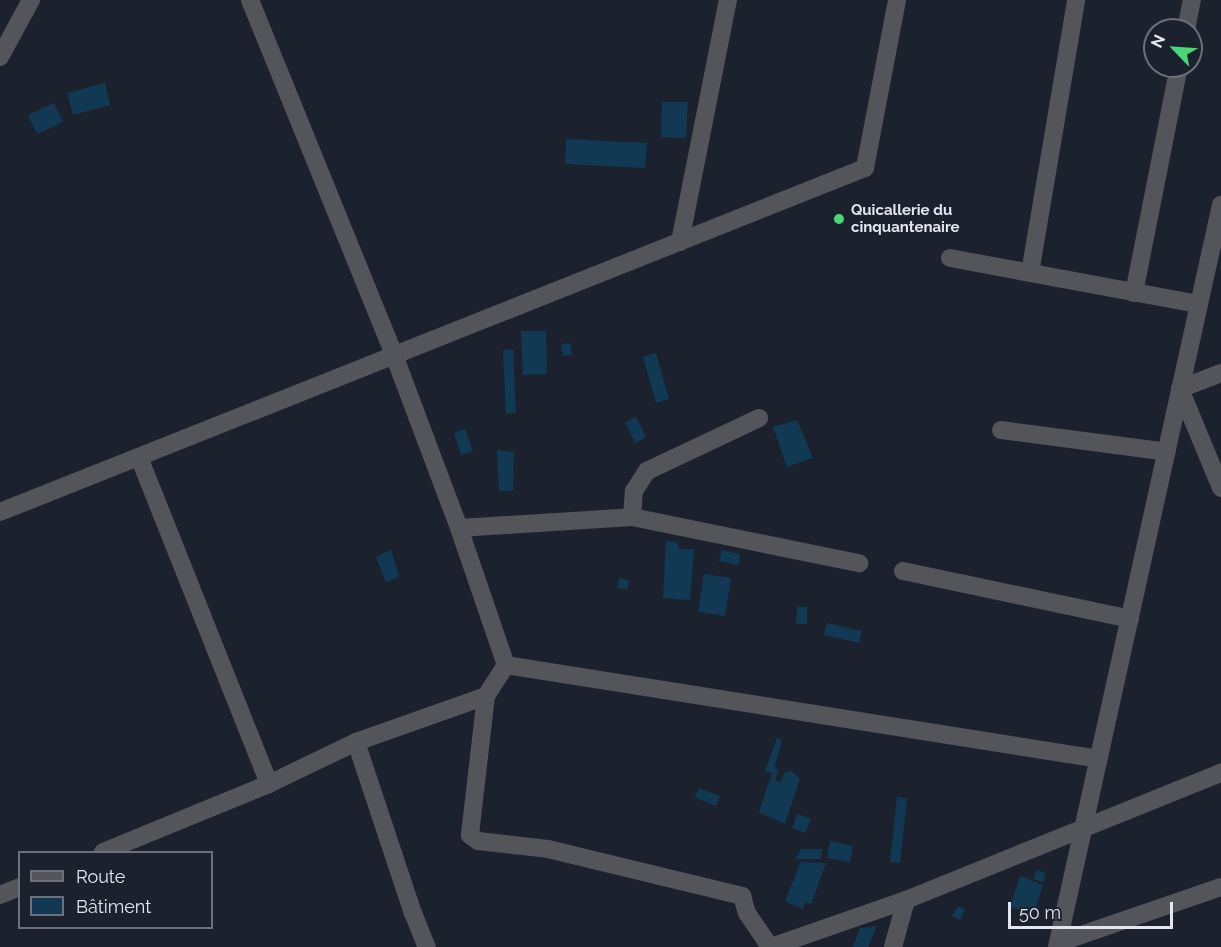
<!DOCTYPE html>
<meta charset="utf-8">
<style>
body{margin:0}
#map{position:relative;width:1221px;height:947px;overflow:hidden;background:#1b222e;font-family:Raleway,sans-serif}
div>[style]{position:absolute}
.building>*{inset:0;background:#113953}
.minor>*{height:18px;margin:-9px;padding:0 9px;transform-origin:9px;border-radius:9px;background:#54545b}
.dots>*{width:16px;height:16px;translate:-50% -50%;box-sizing:border-box;border:3px solid #1b222e;border-radius:50%}
span{translate:-50% -50%;white-space:nowrap;text-align:center;line-height:1.15;-webkit-text-stroke:4.5px #1b222e;paint-order:stroke}
.poi-label{font-size:15px;color:#e2e7ef;font-weight:700}
.left{translate:0 -50%;text-align:left}
.legend{position:absolute;left:18px;top:851px;width:195px;height:78px;box-sizing:border-box;background:#1b222e;border:2px solid #6b717b;margin:0;padding:8px 10px;list-style:none;font-size:18px;color:#e2e7ef}
.legend li{display:flex;align-items:center;gap:12px;height:30px}
.legend b{width:30px;border:2px solid #6b717b}
.north{position:absolute;left:1143px;top:18px;width:60px;height:60px;box-sizing:border-box;background:#1b222e;border:2px solid #6b717b;border-radius:50%;rotate:295deg;font-size:16px;font-weight:700;line-height:24px;text-align:center;color:#e2e7ef}
.north::after{content:'';display:block;margin:auto;width:21px;height:27px;background:#4ad777;clip-path:polygon(50% 0,100% 100%,50% 72%,0 100%)}
.scale{position:absolute;left:1008px;top:902px;width:165px;height:27px;box-sizing:border-box;border:3px solid #e2e7ef;border-top:0;padding-left:8px;font-size:18px;line-height:21px;white-space:nowrap;color:#e2e7ef;-webkit-text-stroke:4px #1b222e;paint-order:stroke}
</style>
<div id="map">
<div class="building">
<i style="clip-path:polygon(105px 83px,110px 105px,73px 115px,67px 93px)"></i>
<i style="clip-path:polygon(662px 102px,688px 102px,686px 138px,661px 137px)"></i>
<i style="clip-path:polygon(54px 103px,63px 122px,37px 134px,28px 115px)"></i>
<i style="clip-path:polygon(566px 139px,647px 143px,645px 168px,565px 164px)"></i>
<i style="clip-path:polygon(521px 331px,546px 331px,547px 374px,523px 375px)"></i>
<i style="clip-path:polygon(570px 343px,572px 355px,563px 356px,561px 344px)"></i>
<i style="clip-path:polygon(513px 349px,516px 413px,506px 414px,503px 350px)"></i>
<i style="clip-path:polygon(656px 353px,669px 399px,656px 403px,643px 357px)"></i>
<i style="clip-path:polygon(636px 417px,646px 437px,635px 443px,625px 422px)"></i>
<i style="clip-path:polygon(797px 420px,813px 458px,787px 467px,773px 427px)"></i>
<i style="clip-path:polygon(465px 429px,473px 451px,461px 455px,454px 433px)"></i>
<i style="clip-path:polygon(497px 450px,514px 452px,513px 491px,499px 491px)"></i>
<i style="clip-path:polygon(666px 541px,677px 542px,679px 549px,694px 549px,690px 600px,663px 598px)"></i>
<i style="clip-path:polygon(391px 550px,399px 576px,386px 583px,376px 557px)"></i>
<i style="clip-path:polygon(722px 550px,740px 554px,739px 565px,719px 561px)"></i>
<i style="clip-path:polygon(704px 574px,731px 578px,725px 616px,698px 612px)"></i>
<i style="clip-path:polygon(619px 578px,629px 580px,627px 590px,617px 588px)"></i>
<i style="clip-path:polygon(797px 607px,807px 607px,807px 624px,796px 624px)"></i>
<i style="clip-path:polygon(827px 623px,862px 631px,859px 643px,824px 635px)"></i>
<i style="clip-path:polygon(777px 738px,782px 740px,774px 768px,779px 770px,775px 779px,780px 783px,785px 772px,791px 771px,800px 779px,785px 824px,759px 812px,772px 773px,765px 771px)"></i>
<i style="clip-path:polygon(699px 788px,720px 796px,716px 806px,695px 797px)"></i>
<i style="clip-path:polygon(897px 797px,907px 798px,900px 863px,890px 862px)"></i>
<i style="clip-path:polygon(797px 814px,811px 819px,805px 833px,792px 828px)"></i>
<i style="clip-path:polygon(830px 841px,853px 846px,850px 862px,827px 858px)"></i>
<i style="clip-path:polygon(801px 849px,822px 849px,821px 859px,796px 859px)"></i>
<i style="clip-path:polygon(801px 862px,826px 863px,811px 904px,806px 902px,802px 909px,785px 901px)"></i>
<i style="clip-path:polygon(1037px 870px,1046px 873px,1043px 882px,1033px 879px)"></i>
<i style="clip-path:polygon(1020px 876px,1043px 885px,1033px 915px,1010px 907px)"></i>
<i style="clip-path:polygon(958px 906px,965px 910px,960px 920px,952px 916px)"></i>
<i style="clip-path:polygon(877px 926px,868px 947px,853px 947px,860px 928px)"></i>
</div>
<div class="minor">
<i style="left:250px;top:0;width:383px;rotate:67.9deg"></i>
<i style="left:394px;top:355px;width:185px;rotate:69.4deg"></i>
<i style="left:459px;top:528px;width:145px;rotate:71.1deg"></i>
<i style="left:1186px;top:30px;width:31px;rotate:-79deg"></i>
<i style="left:0;top:57px;width:65px;rotate:-61.5deg"></i>
<i style="left:680px;top:242px;width:247px;rotate:-78.8deg"></i>
<i style="left:950px;top:258px;width:253px;rotate:10.5deg"></i>
<i style="left:1030px;top:273px;width:277px;rotate:-80.4deg"></i>
<i style="left:1134px;top:293px;width:231px;rotate:-78.8deg"></i>
<i style="left:1221px;top:373px;width:44px;rotate:158.7deg"></i>
<i style="left:1180px;top:389px;width:107px;rotate:67.5deg"></i>
<i style="left:1001px;top:430px;width:167px;rotate:7.5deg"></i>
<i style="left:139px;top:457px;width:352px;rotate:68.3deg"></i>
<i style="left:0;top:512px;width:931px;rotate:-21.69deg"></i>
<i style="left:865px;top:168px;width:171px;rotate:-79.2deg"></i>
<i style="left:632px;top:517px;width:26px;rotate:-86deg"></i>
<i style="left:634px;top:491px;width:24px;rotate:-57deg"></i>
<i style="left:647px;top:471px;width:124px;rotate:-25.3deg"></i>
<i style="left:459px;top:528px;width:173px;rotate:-3.6deg"></i>
<i style="left:632px;top:517px;width:232px;rotate:11.5deg"></i>
<i style="left:903px;top:571px;width:232px;rotate:11.9deg"></i>
<i style="left:506px;top:665px;width:600px;rotate:9.01deg"></i>
<i style="left:506px;top:665px;width:37px;rotate:123deg"></i>
<i style="left:486px;top:696px;width:140px;rotate:96.6deg"></i>
<i style="left:470px;top:835px;width:10px;rotate:37deg"></i>
<i style="left:478px;top:841px;width:70px;rotate:6.5deg"></i>
<i style="left:548px;top:849px;width:200px;rotate:13.6deg"></i>
<i style="left:742px;top:896px;width:18px;rotate:74deg"></i>
<i style="left:747px;top:913px;width:41px;rotate:55.9deg"></i>
<i style="left:356px;top:742px;width:180px;rotate:71.6deg"></i>
<i style="left:413px;top:913px;width:37px;rotate:68deg"></i>
<i style="left:103px;top:852px;width:179px;rotate:-22.3deg"></i>
<i style="left:269px;top:784px;width:97px;rotate:-25.8deg"></i>
<i style="left:356px;top:742px;width:138px;rotate:-19.5deg"></i>
<i style="left:0;top:895px;width:22px;rotate:-22deg"></i>
<i style="left:1058px;top:943px;width:172px;rotate:-19deg"></i>
<i style="left:771px;top:947px;width:143px;rotate:-19.2deg"></i>
<i style="left:906px;top:900px;width:340px;rotate:-22deg"></i>
<i style="left:893px;top:947px;width:49px;rotate:-74.5deg"></i>
<i style="left:1057px;top:947px;width:760px;rotate:-77.54deg"></i>
</div>
<div class="dots">
<i style="left:839px;top:219px;background:#4ad777"></i>
</div>
<div class="poi-label">
<span class="left" style="left:851px;top:219px">Quicallerie du<br>cinquantenaire</span>
</div>
<ul class="legend">
<li><b style="height:8px;background:#54545b"></b>Route</li>
<li><b style="height:16px;background:#113953"></b>Bâtiment</li>
</ul>
<div class="north">N</div>
<div class="scale">50 m</div>
</div>
